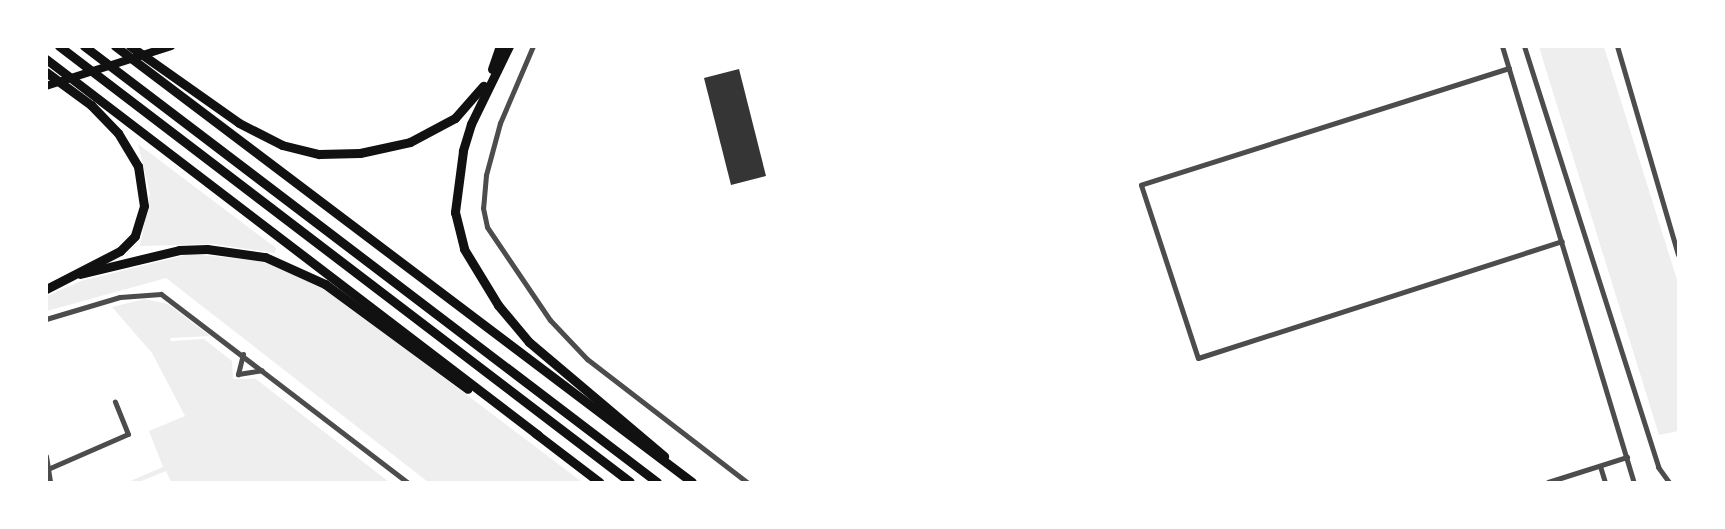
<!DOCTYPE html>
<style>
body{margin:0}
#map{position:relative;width:1725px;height:529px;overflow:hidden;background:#fff;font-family:Barlow,sans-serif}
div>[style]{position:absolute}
.green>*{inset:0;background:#eee}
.building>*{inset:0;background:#353535}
.minor>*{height:5px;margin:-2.5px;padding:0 2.5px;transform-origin:2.5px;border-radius:2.5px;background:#4c4c4c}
.secondary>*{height:8px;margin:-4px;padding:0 4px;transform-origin:4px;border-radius:4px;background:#111}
.motorway>*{height:9px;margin:-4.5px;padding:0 4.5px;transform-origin:4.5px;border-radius:4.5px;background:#111}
span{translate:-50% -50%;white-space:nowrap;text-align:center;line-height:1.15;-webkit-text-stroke:4.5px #fff;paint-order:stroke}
.frame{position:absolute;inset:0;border:48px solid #fff;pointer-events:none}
</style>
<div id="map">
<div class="green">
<i style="clip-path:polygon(1539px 47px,1604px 47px,1678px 283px,1678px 431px,1659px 435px)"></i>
<i style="clip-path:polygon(138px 144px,276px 248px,275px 253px,213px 244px,140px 246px,150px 194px)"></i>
<i style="clip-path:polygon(190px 254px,263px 261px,324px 287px,582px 482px,428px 482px,166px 278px,47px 311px,47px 296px,81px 281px)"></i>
<i style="clip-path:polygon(145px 299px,168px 304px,210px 336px,170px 338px,171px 341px,204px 339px,232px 361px,233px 379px,256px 379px,389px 482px,171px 482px,166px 471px,139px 482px,128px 482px,163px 467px,149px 431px,185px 416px,152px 353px,112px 307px)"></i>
</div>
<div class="building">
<i style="clip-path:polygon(739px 69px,766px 176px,731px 185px,704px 78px)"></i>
</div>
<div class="minor">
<i style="left:533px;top:46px;width:84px;rotate:113.2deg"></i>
<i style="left:500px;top:123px;width:54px;rotate:105.1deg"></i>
<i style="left:486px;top:175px;width:33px;rotate:95deg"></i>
<i style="left:483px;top:208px;width:19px;rotate:78deg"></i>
<i style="left:487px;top:227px;width:112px;rotate:55.9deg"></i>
<i style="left:550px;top:320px;width:54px;rotate:46.5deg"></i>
<i style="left:587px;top:359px;width:202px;rotate:37.6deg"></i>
<i style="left:1502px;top:46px;width:456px;rotate:73.2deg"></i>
<i style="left:1524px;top:46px;width:442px;rotate:72.3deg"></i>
<i style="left:1658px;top:467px;width:19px;rotate:54deg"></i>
<i style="left:1617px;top:46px;width:217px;rotate:73.7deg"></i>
<i style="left:1509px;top:68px;width:386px;rotate:162.4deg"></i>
<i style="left:1141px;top:185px;width:182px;rotate:71.8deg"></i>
<i style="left:1198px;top:358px;width:382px;rotate:-17.8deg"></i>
<i style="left:46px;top:319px;width:77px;rotate:-16.6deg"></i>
<i style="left:120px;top:297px;width:41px;rotate:-4.2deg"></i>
<i style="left:161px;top:294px;width:310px;rotate:37.4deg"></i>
<i style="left:243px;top:354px;width:21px;rotate:104deg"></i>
<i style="left:238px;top:374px;width:24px;rotate:-9deg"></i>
<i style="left:46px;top:456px;width:26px;rotate:81deg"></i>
<i style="left:1600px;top:466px;width:17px;rotate:73deg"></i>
<i style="left:50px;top:468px;width:85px;rotate:-23.6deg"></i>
<i style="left:128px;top:434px;width:35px;rotate:-112deg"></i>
<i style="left:1548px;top:482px;width:83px;rotate:-17.6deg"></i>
</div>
<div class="secondary">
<i style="left:46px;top:86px;width:131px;rotate:-17.7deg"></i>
</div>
<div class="motorway">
<i style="left:59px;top:46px;width:718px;rotate:37.36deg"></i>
<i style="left:84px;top:46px;width:720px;rotate:37.27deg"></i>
<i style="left:115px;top:46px;width:723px;rotate:37.08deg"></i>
<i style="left:130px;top:46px;width:133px;rotate:35.2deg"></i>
<i style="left:239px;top:123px;width:48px;rotate:27.1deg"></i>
<i style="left:282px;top:145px;width:38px;rotate:14deg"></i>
<i style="left:319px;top:154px;width:41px;rotate:-1.4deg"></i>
<i style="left:360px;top:153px;width:51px;rotate:-12.4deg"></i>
<i style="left:410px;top:142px;width:51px;rotate:-28.1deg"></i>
<i style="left:455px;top:118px;width:43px;rotate:-48.8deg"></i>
<i style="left:509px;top:46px;width:87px;rotate:116deg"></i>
<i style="left:471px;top:124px;width:28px;rotate:107deg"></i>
<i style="left:463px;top:151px;width:62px;rotate:97.5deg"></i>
<i style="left:455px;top:212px;width:38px;rotate:76deg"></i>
<i style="left:464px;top:249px;width:66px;rotate:58.7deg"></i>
<i style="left:498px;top:305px;width:48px;rotate:50deg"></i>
<i style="left:529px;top:342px;width:177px;rotate:40.2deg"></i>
<i style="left:46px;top:59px;width:619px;rotate:37.39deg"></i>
<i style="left:492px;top:69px;width:24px;rotate:-71deg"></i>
<i style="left:46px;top:72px;width:56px;rotate:36.3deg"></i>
<i style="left:91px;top:105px;width:39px;rotate:46deg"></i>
<i style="left:118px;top:133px;width:39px;rotate:59deg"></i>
<i style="left:138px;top:166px;width:40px;rotate:81.5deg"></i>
<i style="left:144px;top:206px;width:31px;rotate:107deg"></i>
<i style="left:135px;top:236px;width:21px;rotate:135deg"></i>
<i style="left:120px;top:251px;width:83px;rotate:152.8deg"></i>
<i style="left:80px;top:274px;width:102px;rotate:-13.6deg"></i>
<i style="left:179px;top:250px;width:28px;rotate:-2deg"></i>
<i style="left:207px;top:249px;width:59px;rotate:7.9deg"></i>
<i style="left:265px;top:257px;width:66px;rotate:24.2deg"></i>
<i style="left:325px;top:284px;width:177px;rotate:36.3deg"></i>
<i style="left:535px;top:433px;width:81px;rotate:37.4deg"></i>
</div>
<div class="frame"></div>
</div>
